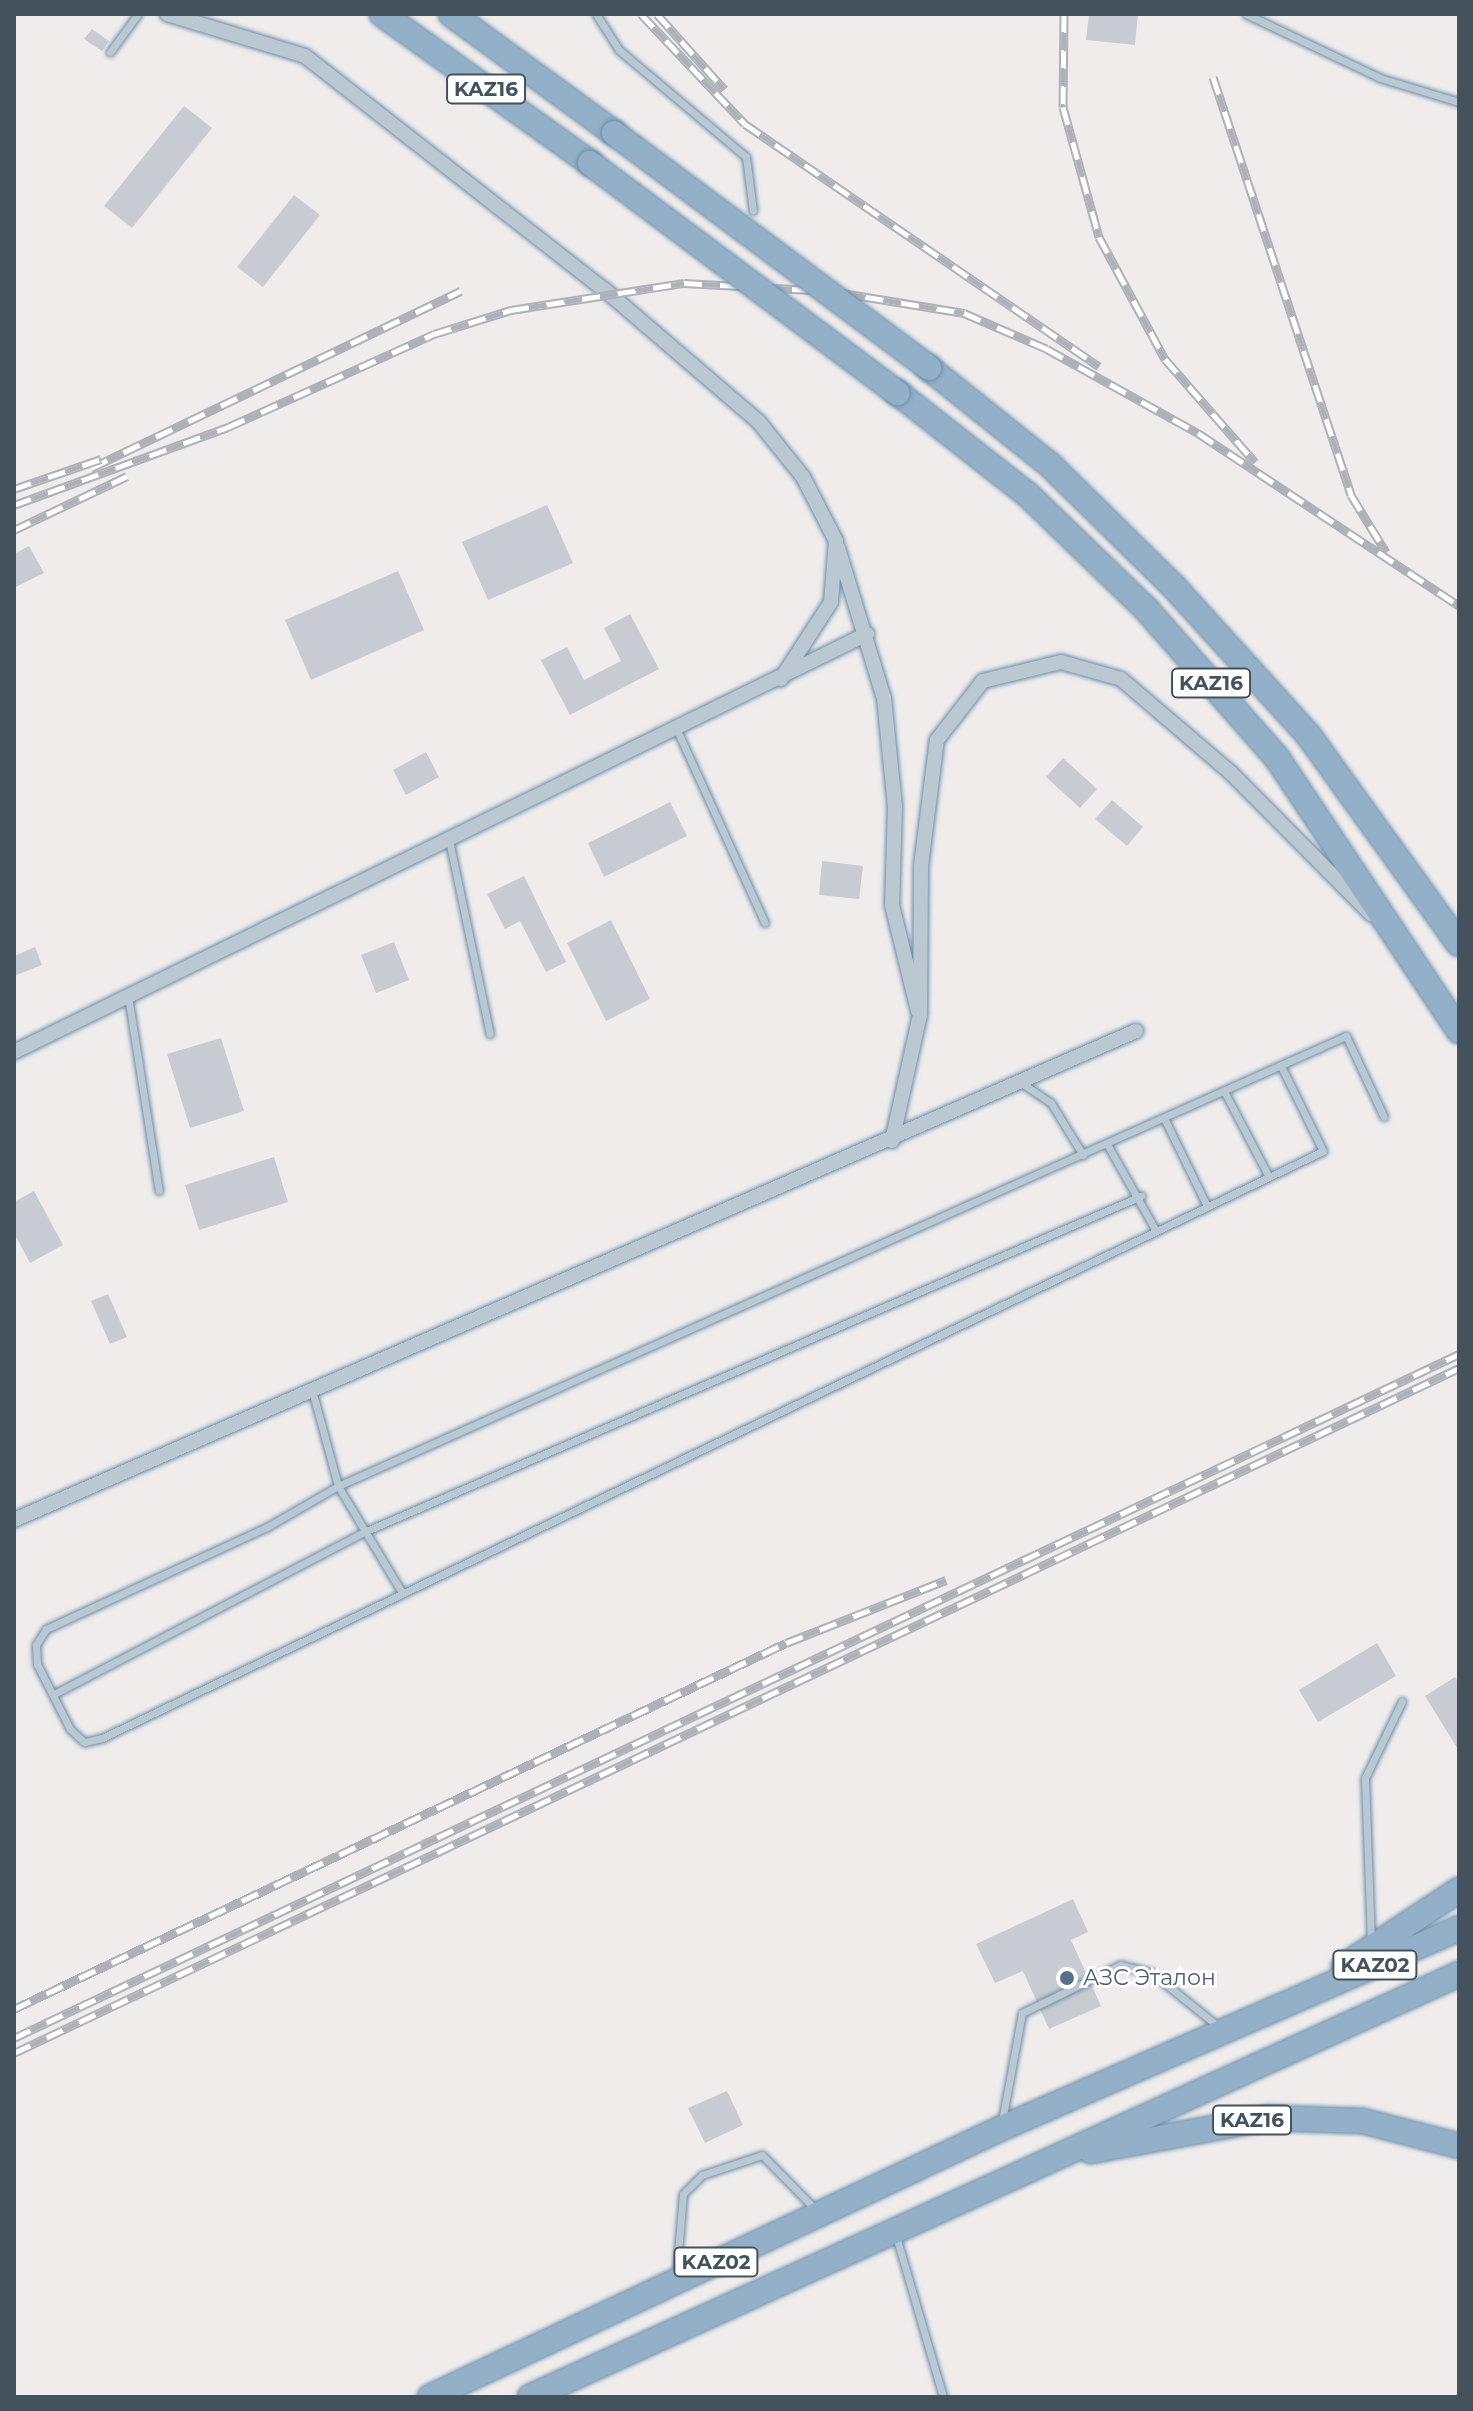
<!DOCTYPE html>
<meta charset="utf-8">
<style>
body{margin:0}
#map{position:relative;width:1473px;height:2411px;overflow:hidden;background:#f0ecec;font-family:Montserrat,sans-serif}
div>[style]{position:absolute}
.building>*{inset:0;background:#c8ccd2}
.roads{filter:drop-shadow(0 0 2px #6a8ead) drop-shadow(0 0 2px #6a8ead)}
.service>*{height:7px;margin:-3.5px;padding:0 3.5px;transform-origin:3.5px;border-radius:3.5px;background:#bbc8d1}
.minor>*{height:14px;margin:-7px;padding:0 7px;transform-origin:7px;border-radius:7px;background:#bbc8d1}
.trunk>*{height:24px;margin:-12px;padding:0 12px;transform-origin:12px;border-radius:12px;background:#94b0c8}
.rail>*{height:9px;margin-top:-4.5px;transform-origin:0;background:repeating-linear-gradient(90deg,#fff 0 18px,#aeb2b8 0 36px);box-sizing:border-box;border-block:2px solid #aeb2b8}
.bridges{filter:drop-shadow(0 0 2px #6a8ead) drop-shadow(0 0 2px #6a8ead)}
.trunk-bridge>*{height:24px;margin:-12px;padding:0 12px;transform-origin:12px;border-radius:12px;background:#94b0c8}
.dots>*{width:22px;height:22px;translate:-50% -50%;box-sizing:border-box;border:4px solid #fff;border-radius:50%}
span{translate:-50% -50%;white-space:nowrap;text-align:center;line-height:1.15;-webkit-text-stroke:6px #fff;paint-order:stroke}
.shield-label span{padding:2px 6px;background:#fff;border:2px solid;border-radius:6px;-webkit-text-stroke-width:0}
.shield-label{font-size:20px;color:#43525c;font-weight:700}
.service-label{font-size:22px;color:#4e5e75}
.left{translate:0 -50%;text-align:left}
.frame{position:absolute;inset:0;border:16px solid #43525c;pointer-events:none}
</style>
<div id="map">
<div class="building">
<i style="clip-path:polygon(1089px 14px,1138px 14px,1135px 45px,1086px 40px)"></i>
<i style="clip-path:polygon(92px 29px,109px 41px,102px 51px,84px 39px)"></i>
<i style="clip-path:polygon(184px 106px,212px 128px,132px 228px,104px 206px)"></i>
<i style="clip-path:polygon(294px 195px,320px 215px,263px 287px,237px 267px)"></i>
<i style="clip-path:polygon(547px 505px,573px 563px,488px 600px,462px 542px)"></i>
<i style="clip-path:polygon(29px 546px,44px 573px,14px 588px,14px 554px)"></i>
<i style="clip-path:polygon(398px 571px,424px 630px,311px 680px,285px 620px)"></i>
<i style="clip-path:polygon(630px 614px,659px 669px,570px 715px,541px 660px,567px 647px,584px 680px,621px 661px,604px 628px)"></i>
<i style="clip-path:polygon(426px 752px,439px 777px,406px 795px,393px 770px)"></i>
<i style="clip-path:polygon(1063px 758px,1097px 789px,1080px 808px,1046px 777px)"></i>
<i style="clip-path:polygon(1112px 800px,1143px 827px,1127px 846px,1095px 819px)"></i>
<i style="clip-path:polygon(670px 802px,687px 836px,604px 877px,588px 843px)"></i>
<i style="clip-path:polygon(822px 861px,863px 866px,859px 899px,819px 895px)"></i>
<i style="clip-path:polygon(524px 876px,566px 962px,546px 972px,520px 921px,505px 929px,487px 894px)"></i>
<i style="clip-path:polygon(611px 920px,650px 999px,606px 1021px,567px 943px)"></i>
<i style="clip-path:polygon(394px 942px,409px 980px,376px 993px,361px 955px)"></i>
<i style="clip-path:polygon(35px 947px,42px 965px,14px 976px,14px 956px)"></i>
<i style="clip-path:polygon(221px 1038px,244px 1111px,190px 1128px,167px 1054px)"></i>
<i style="clip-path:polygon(274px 1157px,288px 1202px,199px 1230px,185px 1185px)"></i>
<i style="clip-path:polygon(34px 1191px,63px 1245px,30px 1263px,14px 1233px,14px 1202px)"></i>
<i style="clip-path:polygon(108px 1294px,127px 1337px,110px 1344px,91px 1301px)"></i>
<i style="clip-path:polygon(1377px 1643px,1396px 1676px,1318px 1722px,1299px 1690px)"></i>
<i style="clip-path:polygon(1455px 1677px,1459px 1684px,1459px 1751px,1425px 1696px)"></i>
<i style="clip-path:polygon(1073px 1899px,1088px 1932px,1071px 1940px,1101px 2006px,1049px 2029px,1023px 1971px,995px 1983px,976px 1944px)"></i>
<i style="clip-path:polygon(727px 2091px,743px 2125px,705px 2143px,688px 2108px)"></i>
</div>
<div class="roads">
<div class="service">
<i style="left:596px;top:14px;width:43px;rotate:57.4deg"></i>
<i style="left:619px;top:50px;width:166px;rotate:40.1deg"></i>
<i style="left:746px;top:157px;width:54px;rotate:82.6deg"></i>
<i style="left:1246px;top:14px;width:148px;rotate:25.5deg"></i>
<i style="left:1380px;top:78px;width:83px;rotate:16.9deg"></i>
<i style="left:110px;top:52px;width:47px;rotate:-53.6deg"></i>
<i style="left:676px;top:728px;width:214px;rotate:65.5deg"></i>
<i style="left:449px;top:840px;width:198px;rotate:78.1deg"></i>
<i style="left:128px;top:996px;width:197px;rotate:81deg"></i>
<i style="left:1281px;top:1066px;width:95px;rotate:63.7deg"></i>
<i style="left:1323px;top:1151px;width:1355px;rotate:154.32deg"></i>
<i style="left:102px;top:1738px;width:18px;rotate:167deg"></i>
<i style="left:84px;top:1742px;width:19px;rotate:-137deg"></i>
<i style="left:70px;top:1729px;width:73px;rotate:-116.9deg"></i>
<i style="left:37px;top:1664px;width:19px;rotate:-93deg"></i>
<i style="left:36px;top:1645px;width:19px;rotate:-58deg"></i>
<i style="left:46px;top:1629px;width:243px;rotate:-24.8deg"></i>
<i style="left:267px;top:1527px;width:82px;rotate:-30deg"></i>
<i style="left:338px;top:1486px;width:1104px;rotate:-24.06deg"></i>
<i style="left:1346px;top:1036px;width:89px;rotate:64.9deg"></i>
<i style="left:1020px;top:1082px;width:37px;rotate:34deg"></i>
<i style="left:1051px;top:1103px;width:61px;rotate:58.4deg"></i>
<i style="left:1224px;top:1091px;width:97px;rotate:62.4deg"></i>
<i style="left:1164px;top:1118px;width:98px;rotate:64deg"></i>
<i style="left:1107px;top:1144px;width:100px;rotate:60.6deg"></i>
<i style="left:312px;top:1390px;width:99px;rotate:74.8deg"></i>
<i style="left:338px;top:1486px;width:122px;rotate:59deg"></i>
<i style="left:56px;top:1693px;width:348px;rotate:-27.6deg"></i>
<i style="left:364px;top:1532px;width:847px;rotate:-23.39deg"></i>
<i style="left:1371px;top:1942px;width:164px;rotate:-92.1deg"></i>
<i style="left:1365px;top:1778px;width:85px;rotate:-64.3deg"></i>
<i style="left:1002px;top:2121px;width:110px;rotate:-79.5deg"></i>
<i style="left:1022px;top:2013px;width:109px;rotate:-26.1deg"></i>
<i style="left:1120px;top:1965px;width:33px;rotate:14deg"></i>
<i style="left:1152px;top:1973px;width:86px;rotate:38.9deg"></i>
<i style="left:896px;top:2236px;width:168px;rotate:73.7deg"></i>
<i style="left:676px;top:2277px;width:83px;rotate:-85.2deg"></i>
<i style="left:683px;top:2194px;width:27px;rotate:-45deg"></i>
<i style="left:702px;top:2175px;width:63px;rotate:-18.4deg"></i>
<i style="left:762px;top:2155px;width:76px;rotate:45.5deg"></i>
</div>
<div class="minor">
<i style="left:167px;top:14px;width:144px;rotate:16.9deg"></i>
<i style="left:305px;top:56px;width:380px;rotate:38deg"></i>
<i style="left:605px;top:290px;width:201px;rotate:40.6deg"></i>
<i style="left:758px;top:421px;width:72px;rotate:51.2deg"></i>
<i style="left:803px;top:477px;width:72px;rotate:62.7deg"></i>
<i style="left:836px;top:541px;width:61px;rotate:94.7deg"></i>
<i style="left:831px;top:602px;width:92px;rotate:123deg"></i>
<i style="left:838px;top:548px;width:157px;rotate:73deg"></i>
<i style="left:884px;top:698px;width:109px;rotate:84.2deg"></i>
<i style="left:895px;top:806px;width:99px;rotate:91.7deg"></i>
<i style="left:892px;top:905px;width:109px;rotate:76.2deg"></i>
<i style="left:14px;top:1052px;width:950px;rotate:-26.11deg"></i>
<i style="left:892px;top:1141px;width:129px;rotate:-77.5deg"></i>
<i style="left:920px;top:1015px;width:149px;rotate:-89.6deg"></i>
<i style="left:921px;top:866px;width:127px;rotate:-82.8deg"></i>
<i style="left:937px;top:740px;width:75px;rotate:-52.1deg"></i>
<i style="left:983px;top:681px;width:80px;rotate:-13.7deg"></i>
<i style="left:1061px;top:662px;width:62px;rotate:15.8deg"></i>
<i style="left:1121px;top:679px;width:145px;rotate:40.5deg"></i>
<i style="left:1231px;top:773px;width:199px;rotate:45.2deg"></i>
<i style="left:14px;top:1520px;width:1224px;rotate:-23.55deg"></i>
</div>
<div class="trunk">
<i style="left:382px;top:14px;width:256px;rotate:35.6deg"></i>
<i style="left:451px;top:14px;width:202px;rotate:36.1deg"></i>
<i style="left:929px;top:368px;width:154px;rotate:38.7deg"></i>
<i style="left:1049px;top:464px;width:177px;rotate:44.5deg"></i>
<i style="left:1175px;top:588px;width:200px;rotate:47.8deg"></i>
<i style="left:1309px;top:736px;width:256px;rotate:54.2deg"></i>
<i style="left:898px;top:393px;width:164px;rotate:38.1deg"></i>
<i style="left:1027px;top:494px;width:167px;rotate:44deg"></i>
<i style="left:1147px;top:610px;width:197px;rotate:48.7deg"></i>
<i style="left:1277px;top:758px;width:328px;rotate:56.3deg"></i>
<i style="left:1344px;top:1966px;width:138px;rotate:-33.5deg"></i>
<i style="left:1091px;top:2151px;width:180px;rotate:-10.6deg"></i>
<i style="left:1268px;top:2118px;width:95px;rotate:1.8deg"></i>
<i style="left:1363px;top:2121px;width:99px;rotate:14.6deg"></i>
<i style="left:430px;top:2397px;width:632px;rotate:-25.19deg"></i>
<i style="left:1002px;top:2128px;width:499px;rotate:-23.6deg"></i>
<i style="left:530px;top:2397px;width:1021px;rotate:-24.48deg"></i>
</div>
</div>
<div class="rail">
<i style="left:641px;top:14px;width:151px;rotate:46.6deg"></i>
<i style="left:745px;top:124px;width:429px;rotate:34.4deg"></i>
<i style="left:657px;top:14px;width:101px;rotate:48.2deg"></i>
<i style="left:1064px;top:14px;width:93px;rotate:90.6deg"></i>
<i style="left:1063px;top:107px;width:135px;rotate:74.5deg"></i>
<i style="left:1099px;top:237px;width:139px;rotate:61.6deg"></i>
<i style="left:1165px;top:359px;width:137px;rotate:48.9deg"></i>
<i style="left:1213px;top:77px;width:440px;rotate:71.7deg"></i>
<i style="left:1351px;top:495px;width:67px;rotate:58.4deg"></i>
<i style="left:91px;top:468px;width:410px;rotate:-25.6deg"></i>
<i style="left:14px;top:489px;width:92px;rotate:-19deg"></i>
<i style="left:14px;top:505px;width:228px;rotate:-20deg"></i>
<i style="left:228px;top:427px;width:226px;rotate:-24.3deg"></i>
<i style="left:434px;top:334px;width:81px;rotate:-17.3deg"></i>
<i style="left:511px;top:310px;width:175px;rotate:-8.9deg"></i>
<i style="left:684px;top:283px;width:146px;rotate:3.1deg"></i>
<i style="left:830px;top:291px;width:136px;rotate:9.3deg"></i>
<i style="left:964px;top:313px;width:90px;rotate:23.4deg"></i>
<i style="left:1047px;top:349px;width:173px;rotate:29.1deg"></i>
<i style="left:1198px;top:433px;width:313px;rotate:33.5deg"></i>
<i style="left:14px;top:530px;width:125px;rotate:-25.5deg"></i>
<i style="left:14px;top:2009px;width:854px;rotate:-25.37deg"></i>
<i style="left:786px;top:1643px;width:172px;rotate:-21.5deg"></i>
<i style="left:14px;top:2038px;width:1599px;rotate:-25.33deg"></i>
<i style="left:14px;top:2053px;width:1599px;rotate:-25.36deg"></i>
</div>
<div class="bridges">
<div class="trunk-bridge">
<i style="left:614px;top:133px;width:393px;rotate:36.7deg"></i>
<i style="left:590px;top:163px;width:384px;rotate:36.8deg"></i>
</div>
</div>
<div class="dots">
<i style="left:1067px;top:1978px;background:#5c6f8a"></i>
</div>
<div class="shield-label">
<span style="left:486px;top:89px">KAZ16</span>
<span style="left:1211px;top:683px">KAZ16</span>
<span style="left:1375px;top:1965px">KАZ02</span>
<span style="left:1252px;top:2120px">KAZ16</span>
<span style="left:716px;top:2262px">KАZ02</span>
</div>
<div class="service-label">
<span class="left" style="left:1083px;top:1978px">АЗС Эталон</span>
</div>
<div class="frame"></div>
</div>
